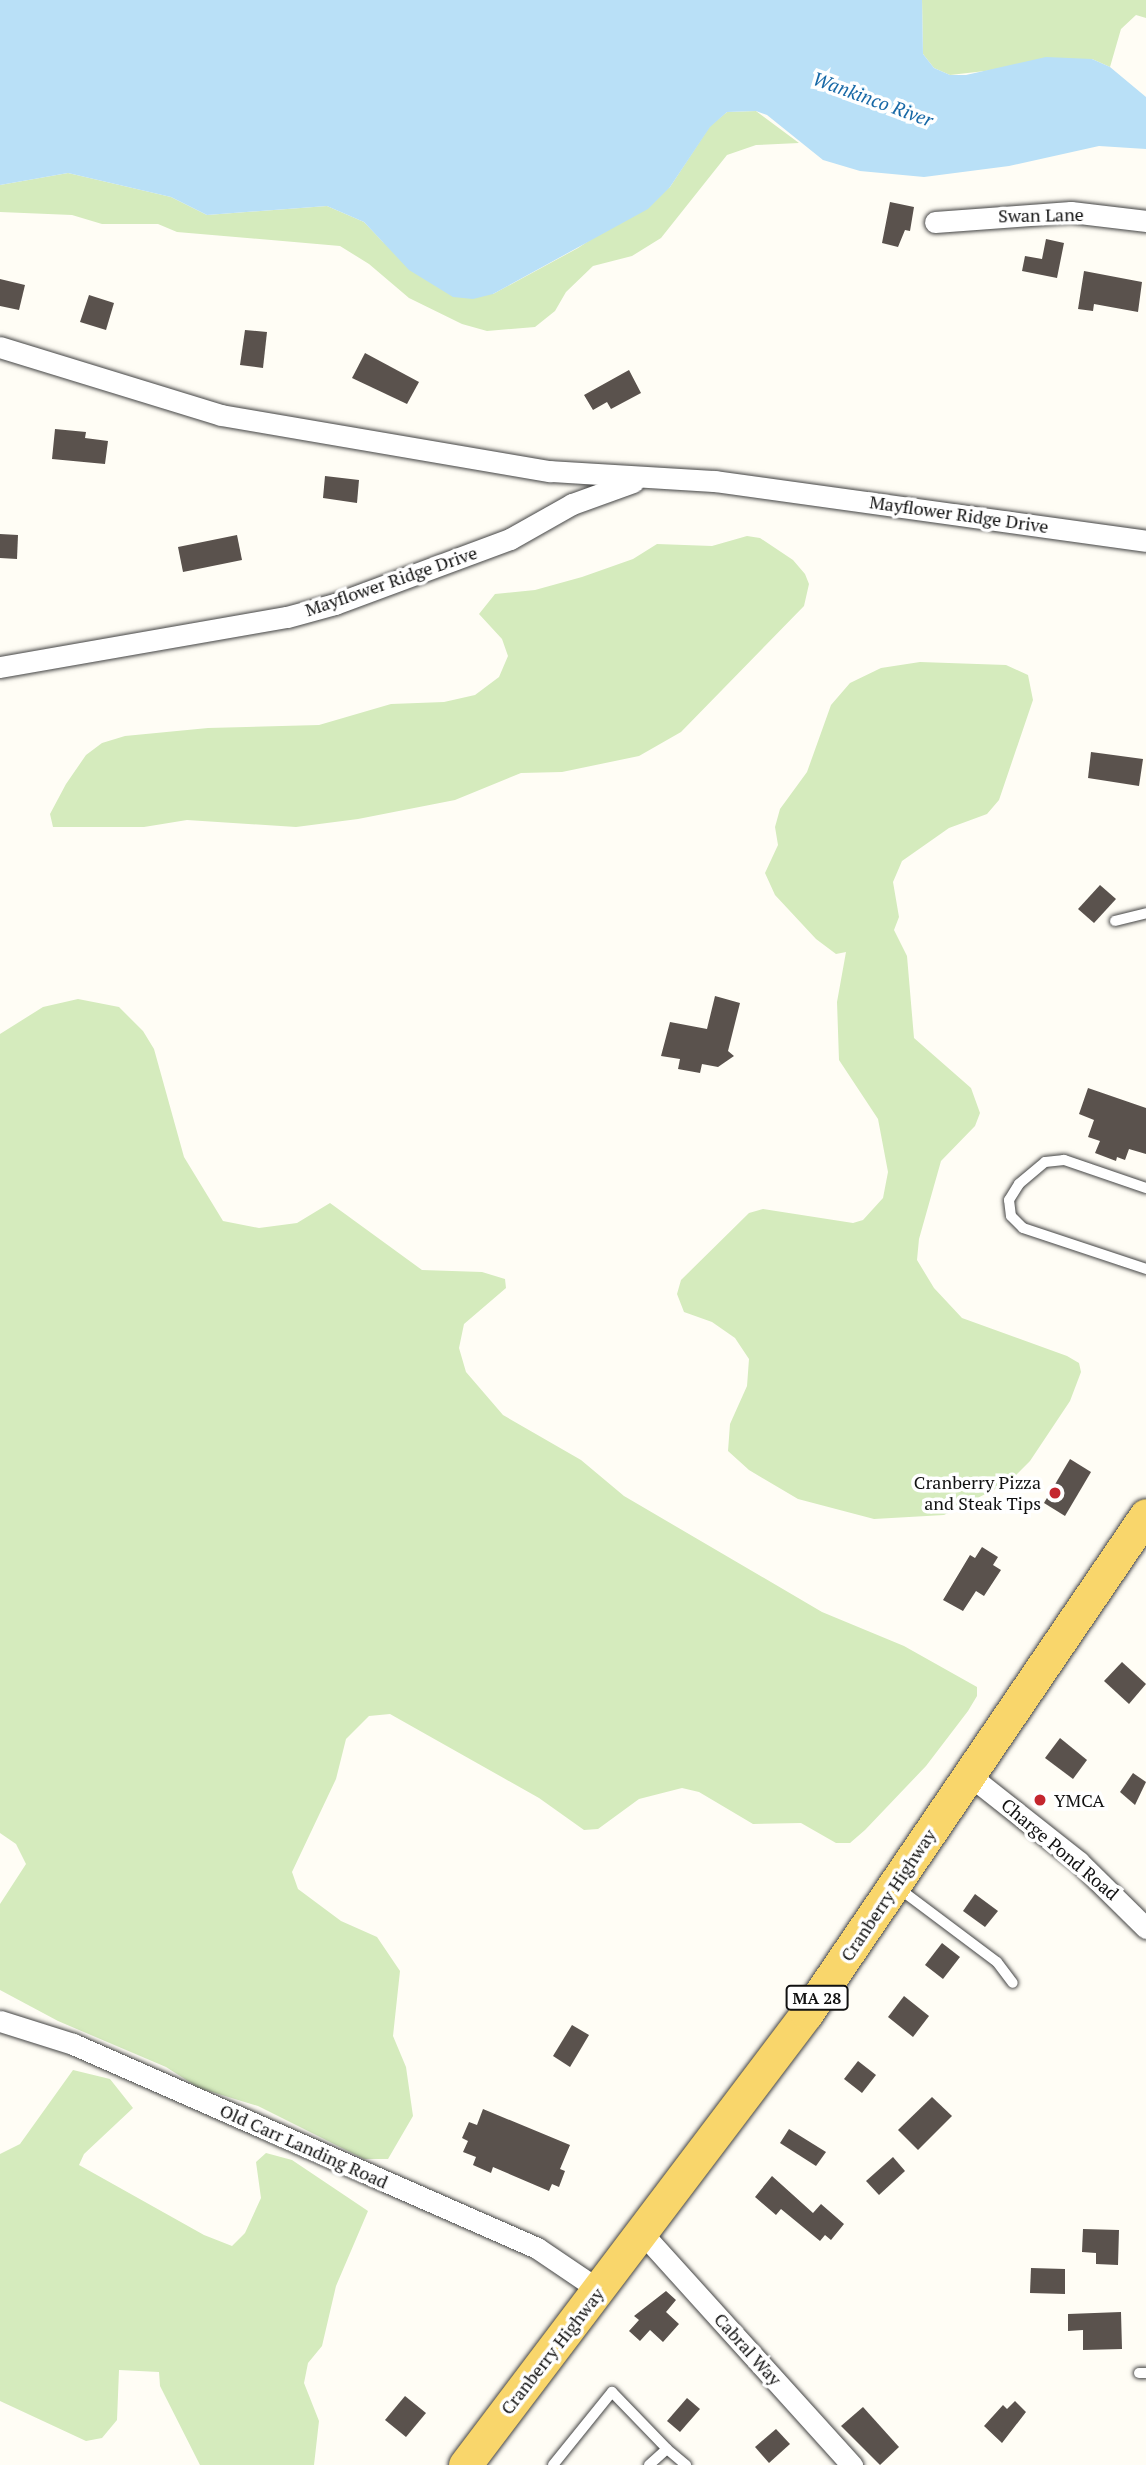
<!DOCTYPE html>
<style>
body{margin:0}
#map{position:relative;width:1146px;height:2465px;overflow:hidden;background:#fffdf5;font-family:"PT Serif",serif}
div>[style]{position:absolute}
.green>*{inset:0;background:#d5ebbd}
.water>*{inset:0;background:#b9e0f7}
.building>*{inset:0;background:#5a524d}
.roads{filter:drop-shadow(0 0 2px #444) drop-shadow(0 0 2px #444)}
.lane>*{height:10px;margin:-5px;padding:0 5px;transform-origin:5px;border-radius:5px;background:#fff}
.street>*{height:21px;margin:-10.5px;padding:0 10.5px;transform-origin:10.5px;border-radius:10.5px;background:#fff}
.primary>*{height:33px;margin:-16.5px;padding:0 16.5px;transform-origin:16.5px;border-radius:16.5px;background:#f9d66b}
.dots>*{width:19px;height:19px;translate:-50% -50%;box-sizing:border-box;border:4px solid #fff;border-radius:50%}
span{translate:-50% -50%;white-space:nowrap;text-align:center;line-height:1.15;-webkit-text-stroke:7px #fff;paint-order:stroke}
.shield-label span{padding:2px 5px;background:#fff;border:2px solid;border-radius:5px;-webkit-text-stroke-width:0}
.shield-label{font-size:16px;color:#111;font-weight:700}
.street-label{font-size:18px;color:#111}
.poi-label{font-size:18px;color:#111}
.right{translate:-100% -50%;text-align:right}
.left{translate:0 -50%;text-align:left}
.water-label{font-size:19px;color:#1768a6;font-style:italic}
</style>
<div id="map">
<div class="green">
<i style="clip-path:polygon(922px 0,1146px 0,1146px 18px,1136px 15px,1121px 29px,1110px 67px,1092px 59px,950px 75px,934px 68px,923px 54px)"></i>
<i style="clip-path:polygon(756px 111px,799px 143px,756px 145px,727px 155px,661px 238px,632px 256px,593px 266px,566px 292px,555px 311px,535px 327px,487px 331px,462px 324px,409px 298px,369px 264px,340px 246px,177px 232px,158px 224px,102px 224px,72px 215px,0 212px,0 185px,68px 173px,171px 197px,207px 215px,327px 206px,364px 222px,383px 242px,493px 294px,578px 248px,670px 187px,710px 126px,727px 112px)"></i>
<i style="clip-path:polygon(747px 536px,760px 538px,793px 560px,805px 574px,809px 584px,804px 606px,681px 732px,639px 756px,562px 772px,521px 773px,455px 800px,358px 819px,296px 827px,187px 820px,144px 827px,53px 827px,50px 814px,66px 784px,86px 755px,102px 743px,125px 736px,208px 728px,319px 725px,391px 704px,444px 702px,475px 695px,499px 677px,508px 656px,502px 639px,479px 614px,495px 594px,535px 590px,582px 577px,633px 559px,657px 544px,712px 546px)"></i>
<i style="clip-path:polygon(920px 662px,1006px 665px,1028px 675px,1033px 700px,999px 800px,987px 814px,949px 828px,902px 861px,893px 882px,899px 917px,894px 930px,907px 956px,914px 1038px,971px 1088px,980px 1113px,975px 1126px,941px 1161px,919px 1239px,917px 1260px,934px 1288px,962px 1318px,1067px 1356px,1079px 1363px,1081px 1372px,1070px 1401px,1030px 1461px,1009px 1482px,944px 1515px,874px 1519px,798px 1499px,749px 1470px,728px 1451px,730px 1424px,747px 1386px,749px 1359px,735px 1338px,712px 1322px,684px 1312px,677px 1294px,681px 1280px,749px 1213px,763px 1209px,853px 1223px,863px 1220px,883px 1198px,888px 1172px,878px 1119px,839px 1060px,837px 1002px,846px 952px,836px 954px,816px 939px,775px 895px,765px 873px,778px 845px,775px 827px,780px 809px,807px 772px,831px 705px,850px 683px,881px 668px)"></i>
<i style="clip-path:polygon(78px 999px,119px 1007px,143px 1031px,154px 1049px,184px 1157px,223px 1221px,259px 1228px,297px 1223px,330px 1203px,422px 1270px,482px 1272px,505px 1279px,506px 1288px,464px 1324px,459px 1348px,466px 1372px,503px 1415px,581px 1460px,624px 1496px,822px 1612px,904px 1646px,977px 1687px,977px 1696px,968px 1711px,926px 1766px,865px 1830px,850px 1843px,836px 1843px,801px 1823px,753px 1824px,699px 1792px,682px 1788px,639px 1799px,598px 1829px,584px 1830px,539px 1798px,390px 1714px,369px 1716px,346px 1739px,336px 1779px,292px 1872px,298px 1889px,341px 1921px,377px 1937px,400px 1971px,393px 2036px,406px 2067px,413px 2116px,388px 2159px,364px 2159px,258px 2106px,199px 2088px,166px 2067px,58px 2021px,0 1990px,0 1904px,26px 1864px,16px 1844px,0 1833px,0 1034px,43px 1007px)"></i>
<i style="clip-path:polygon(73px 2070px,110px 2079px,133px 2108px,84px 2154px,79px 2165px,204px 2235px,232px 2246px,245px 2233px,261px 2198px,256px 2162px,266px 2153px,292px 2160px,368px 2211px,336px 2286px,322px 2346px,308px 2363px,304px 2383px,319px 2421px,314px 2465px,200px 2465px,160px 2386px,159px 2372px,119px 2370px,117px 2420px,102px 2438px,86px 2441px,0 2401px,0 2154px,20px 2144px)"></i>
</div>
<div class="water">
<i style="clip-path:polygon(0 0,922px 0,923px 54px,934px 68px,950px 75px,966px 75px,1046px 57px,1092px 59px,1110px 67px,1146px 97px,1146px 149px,1099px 146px,1009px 166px,924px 177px,860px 171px,823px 160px,767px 115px,756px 111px,727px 112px,710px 127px,670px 187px,648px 209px,493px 294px,473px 299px,453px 297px,409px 270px,364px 222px,327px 206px,207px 215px,171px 197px,68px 173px,0 185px)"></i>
</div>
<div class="building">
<i style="clip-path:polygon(890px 202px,914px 207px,910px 231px,905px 230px,898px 247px,882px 243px)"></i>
<i style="clip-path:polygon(1046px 239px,1064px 243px,1057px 278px,1022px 271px,1025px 256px,1042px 259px)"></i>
<i style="clip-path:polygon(1084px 271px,1142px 282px,1138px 312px,1094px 304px,1093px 311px,1078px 309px)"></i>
<i style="clip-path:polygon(0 279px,25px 285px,19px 310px,0 306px)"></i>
<i style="clip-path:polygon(89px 295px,114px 303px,106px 330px,80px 322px)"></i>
<i style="clip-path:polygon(245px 330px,267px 332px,263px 368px,240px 365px)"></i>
<i style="clip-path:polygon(365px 353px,419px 382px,407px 404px,352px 378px)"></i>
<i style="clip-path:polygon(629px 370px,641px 393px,611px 409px,607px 402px,593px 410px,584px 395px)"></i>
<i style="clip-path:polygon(55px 429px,86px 432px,85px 438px,108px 441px,105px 464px,52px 459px)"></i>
<i style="clip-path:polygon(325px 476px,359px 480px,357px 503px,323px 498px)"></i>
<i style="clip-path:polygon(0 534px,18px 535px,17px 559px,0 558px)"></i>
<i style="clip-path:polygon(237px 535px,242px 560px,183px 572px,178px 547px)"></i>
<i style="clip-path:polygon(1091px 752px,1143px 759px,1139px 786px,1088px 778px)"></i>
<i style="clip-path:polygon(1100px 885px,1116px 899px,1094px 923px,1078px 909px)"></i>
<i style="clip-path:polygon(715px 996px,740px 1003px,728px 1051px,734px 1056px,718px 1067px,702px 1064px,700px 1073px,678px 1069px,680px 1059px,661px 1056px,670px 1022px,707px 1029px)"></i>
<i style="clip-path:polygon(1088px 1088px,1146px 1108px,1146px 1154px,1129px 1149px,1125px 1160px,1117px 1157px,1116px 1161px,1095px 1153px,1100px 1141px,1088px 1137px,1094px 1120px,1079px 1114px)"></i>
<i style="clip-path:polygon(1070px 1459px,1091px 1472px,1065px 1516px,1044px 1503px)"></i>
<i style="clip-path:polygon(982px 1547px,998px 1557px,993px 1565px,1001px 1570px,984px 1596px,976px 1591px,963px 1611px,943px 1600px,970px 1555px,975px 1558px)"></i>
<i style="clip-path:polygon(1122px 1662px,1146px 1684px,1129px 1704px,1104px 1681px)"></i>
<i style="clip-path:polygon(1060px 1738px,1087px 1760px,1073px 1779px,1045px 1758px)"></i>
<i style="clip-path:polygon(1133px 1773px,1146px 1782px,1135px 1805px,1120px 1792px)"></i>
<i style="clip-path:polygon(975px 1894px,998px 1911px,985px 1927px,963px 1911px)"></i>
<i style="clip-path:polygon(942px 1943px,960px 1957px,943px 1979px,925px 1965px)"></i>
<i style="clip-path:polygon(904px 1996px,929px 2016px,913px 2037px,888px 2017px)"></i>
<i style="clip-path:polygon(572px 2025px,589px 2035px,570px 2067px,553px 2056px)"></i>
<i style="clip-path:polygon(858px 2061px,876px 2075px,862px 2093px,844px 2079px)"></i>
<i style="clip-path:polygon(932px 2097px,952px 2116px,918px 2150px,898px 2130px)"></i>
<i style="clip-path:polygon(483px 2109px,570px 2145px,560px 2169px,565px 2171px,559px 2187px,552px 2184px,549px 2191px,493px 2167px,491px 2173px,473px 2165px,476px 2157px,463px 2152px,468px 2141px,462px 2138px,469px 2122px,477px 2125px)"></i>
<i style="clip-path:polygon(789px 2129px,826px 2152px,816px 2166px,780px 2143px)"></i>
<i style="clip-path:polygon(893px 2157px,905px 2171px,879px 2195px,866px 2181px)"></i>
<i style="clip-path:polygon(772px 2176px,813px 2213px,821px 2204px,844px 2224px,831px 2240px,825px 2235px,820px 2241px,781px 2209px,776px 2215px,755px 2197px)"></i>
<i style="clip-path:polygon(1083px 2229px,1119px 2230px,1118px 2265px,1096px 2264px,1096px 2253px,1082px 2252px)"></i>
<i style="clip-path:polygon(1031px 2268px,1065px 2269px,1065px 2294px,1030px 2293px)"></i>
<i style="clip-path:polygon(666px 2291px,676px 2300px,666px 2312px,679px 2324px,663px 2342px,650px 2330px,640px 2341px,629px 2331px,639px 2320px,634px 2316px)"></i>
<i style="clip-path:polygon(1121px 2312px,1122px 2349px,1083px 2350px,1083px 2330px,1068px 2331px,1068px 2314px)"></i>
<i style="clip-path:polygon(405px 2396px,426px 2413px,406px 2437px,385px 2420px)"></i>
<i style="clip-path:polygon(687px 2398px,700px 2409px,680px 2432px,667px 2421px)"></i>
<i style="clip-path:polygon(1015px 2401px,1026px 2412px,1002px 2443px,984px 2426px,1003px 2405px,1007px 2409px)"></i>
<i style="clip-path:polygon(863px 2407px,899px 2447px,880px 2465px,841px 2426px)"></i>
<i style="clip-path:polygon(776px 2429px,790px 2444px,769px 2463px,755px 2447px)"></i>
</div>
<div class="roads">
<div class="lane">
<i style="left:1115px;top:921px;width:32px;rotate:-14deg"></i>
<i style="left:1146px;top:1188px;width:87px;rotate:-161.1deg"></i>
<i style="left:1064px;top:1160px;width:19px;rotate:174deg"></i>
<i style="left:1045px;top:1162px;width:34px;rotate:140deg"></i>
<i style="left:1019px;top:1184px;width:19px;rotate:122deg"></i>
<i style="left:1009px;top:1200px;width:16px;rotate:83deg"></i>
<i style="left:1011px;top:1216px;width:17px;rotate:45deg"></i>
<i style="left:1023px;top:1228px;width:130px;rotate:18.4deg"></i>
<i style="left:897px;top:1887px;width:125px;rotate:36.9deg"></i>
<i style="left:997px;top:1962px;width:26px;rotate:53deg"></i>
<i style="left:1139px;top:2373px;width:7px"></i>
<i style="left:553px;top:2465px;width:94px;rotate:-51.1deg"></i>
<i style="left:612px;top:2392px;width:79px;rotate:46deg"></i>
<i style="left:649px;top:2465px;width:24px;rotate:-42deg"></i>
<i style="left:667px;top:2449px;width:25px;rotate:40deg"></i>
</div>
<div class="street">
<i style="left:935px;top:222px;width:136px;rotate:-4.2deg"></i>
<i style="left:1071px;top:212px;width:76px;rotate:6.8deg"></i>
<i style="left:0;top:347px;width:231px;rotate:17.1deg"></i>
<i style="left:221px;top:415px;width:334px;rotate:9.7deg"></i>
<i style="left:550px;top:471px;width:165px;rotate:3.5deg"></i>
<i style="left:715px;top:481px;width:435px;rotate:7.9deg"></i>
<i style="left:0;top:667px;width:291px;rotate:-9.9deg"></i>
<i style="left:287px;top:617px;width:50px;rotate:-15.2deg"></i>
<i style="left:335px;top:604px;width:187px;rotate:-20.4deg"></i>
<i style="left:510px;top:539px;width:71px;rotate:-29.4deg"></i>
<i style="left:572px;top:504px;width:65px;rotate:-19.8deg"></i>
<i style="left:969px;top:1775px;width:140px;rotate:38.3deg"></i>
<i style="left:1079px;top:1862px;width:94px;rotate:44.6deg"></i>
<i style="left:0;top:2021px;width:77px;rotate:17.5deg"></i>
<i style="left:73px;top:2044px;width:507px;rotate:23.73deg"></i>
<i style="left:537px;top:2248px;width:75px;rotate:34.1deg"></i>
<i style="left:643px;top:2234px;width:312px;rotate:47.9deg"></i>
</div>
<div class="primary">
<i style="left:465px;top:2465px;width:567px;rotate:-52.89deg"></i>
<i style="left:807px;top:2013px;width:602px;rotate:-55.76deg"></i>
</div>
</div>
<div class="dots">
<i style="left:1055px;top:1493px;background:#c4262e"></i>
<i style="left:1040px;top:1800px;background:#c4262e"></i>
</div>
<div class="shield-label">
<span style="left:817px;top:1998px">MA 28</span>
</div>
<div class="street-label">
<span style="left:1041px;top:215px;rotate:-1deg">Swan Lane</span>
<span style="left:959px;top:514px;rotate:8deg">Mayflower Ridge Drive</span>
<span style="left:391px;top:581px;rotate:-19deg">Mayflower Ridge Drive</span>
<span style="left:1060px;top:1849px;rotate:40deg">Charge Pond Road</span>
<span style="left:888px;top:1895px;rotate:-56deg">Cranberry Highway</span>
<span style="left:304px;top:2146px;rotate:24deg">Old Carr Landing Road</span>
<span style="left:748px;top:2349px;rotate:48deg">Cabral Way</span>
<span style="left:552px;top:2351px;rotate:-52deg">Cranberry Highway</span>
</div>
<div class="poi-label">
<span class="right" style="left:1041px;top:1493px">Cranberry Pizza<br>and Steak Tips</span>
<span class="left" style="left:1054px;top:1800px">YMCA</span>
</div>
<div class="water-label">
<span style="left:873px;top:99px;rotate:20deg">Wankinco River</span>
</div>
</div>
